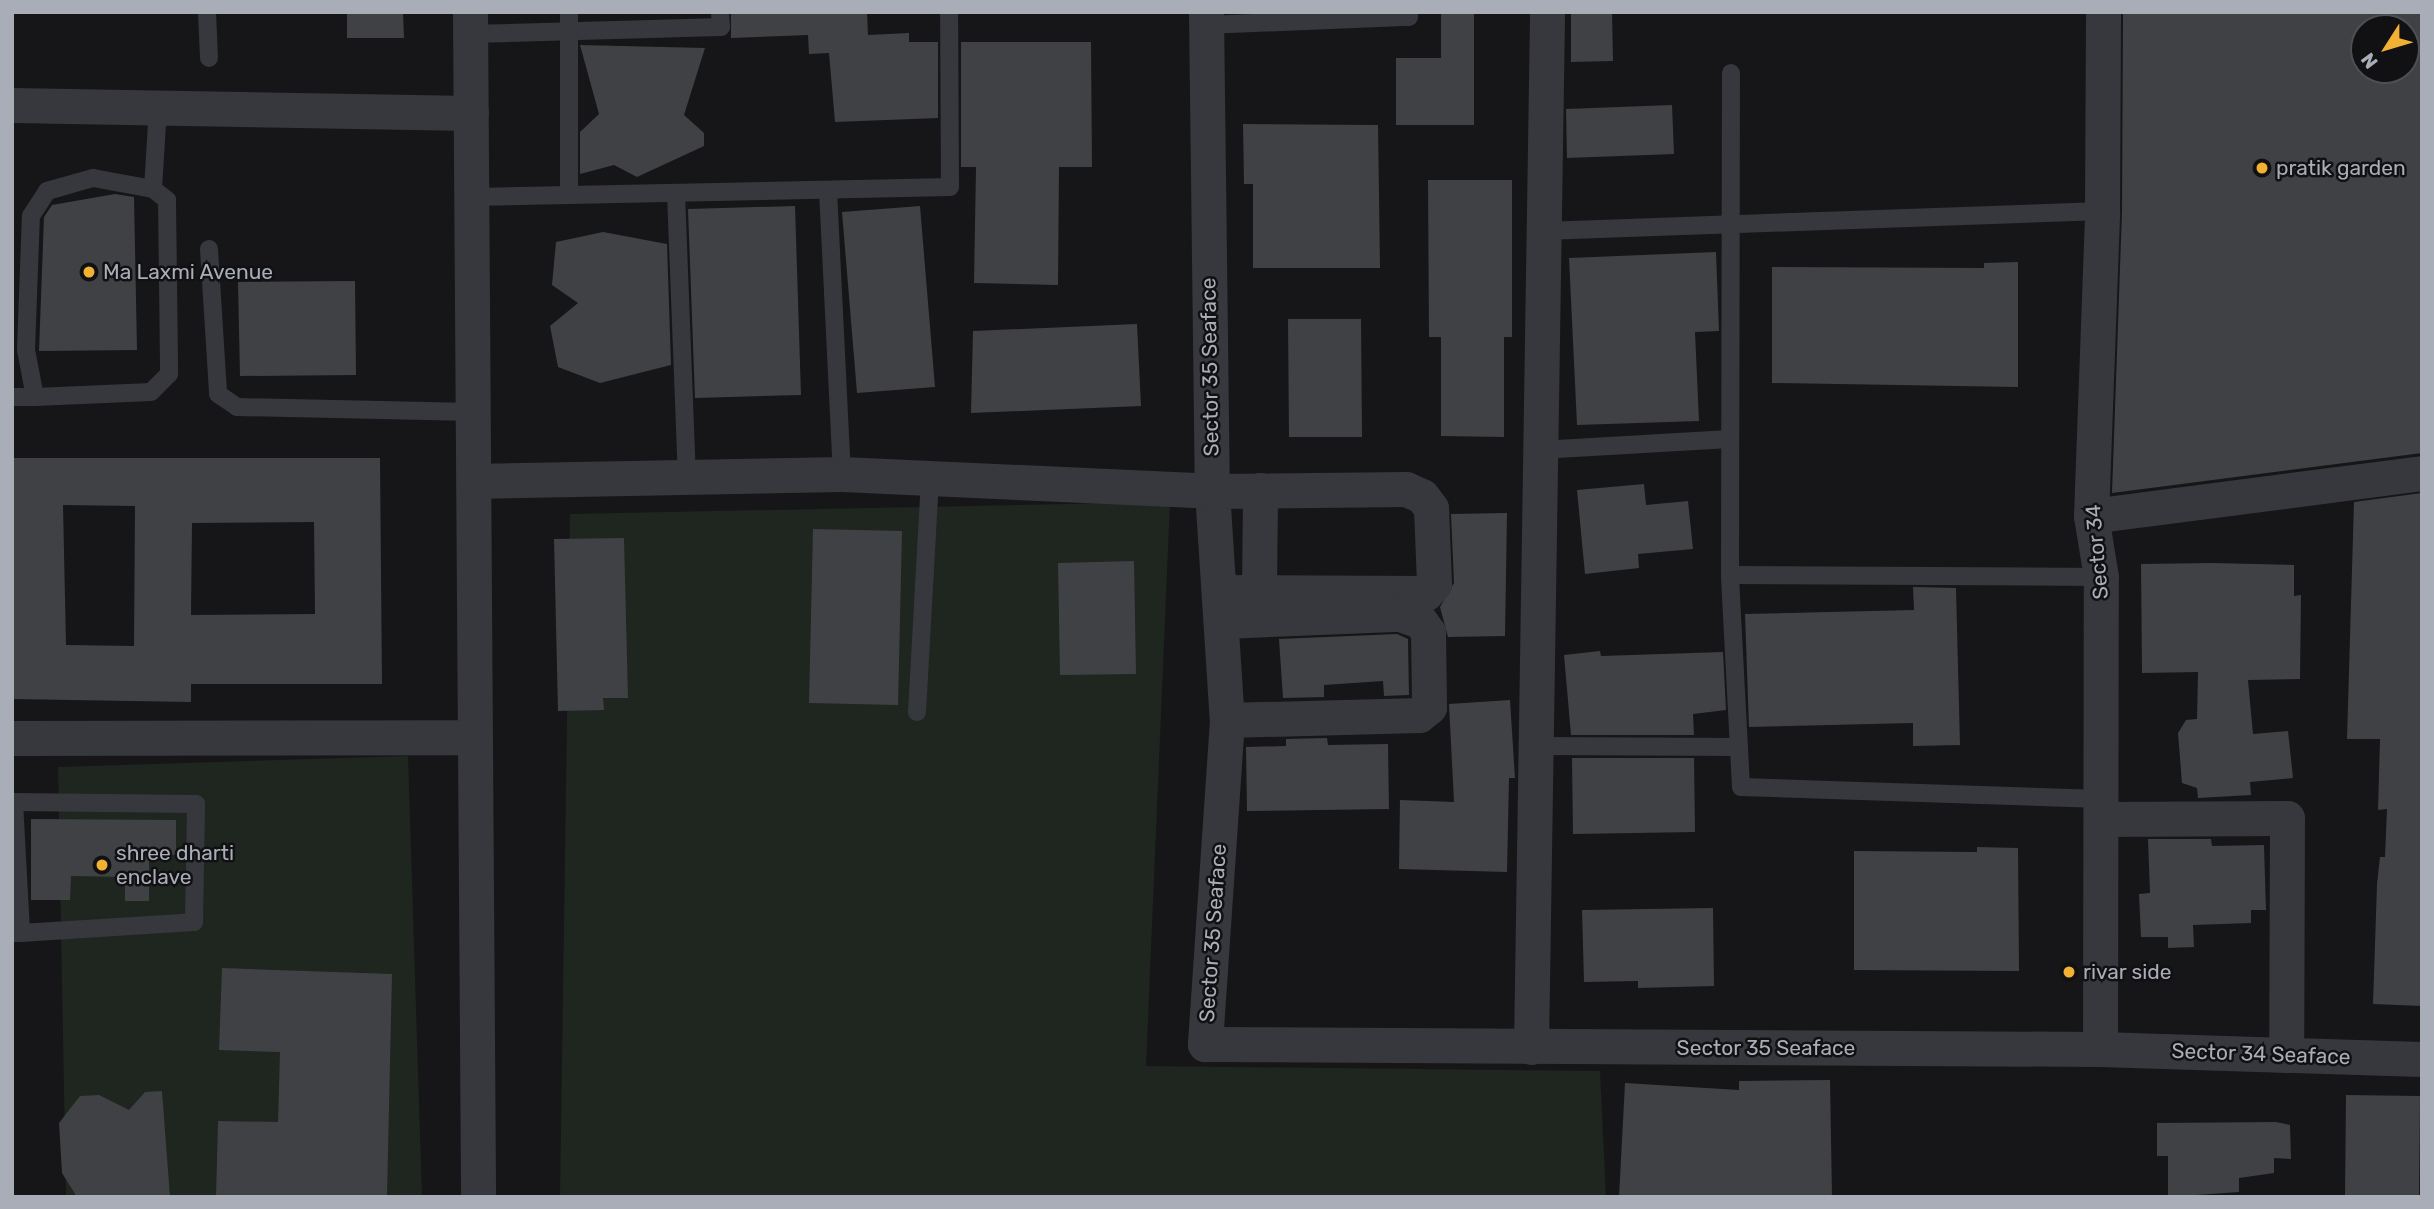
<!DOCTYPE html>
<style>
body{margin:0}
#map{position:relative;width:2434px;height:1209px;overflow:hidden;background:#161618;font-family:Rubik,sans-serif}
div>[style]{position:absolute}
.green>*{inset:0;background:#1e261f}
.building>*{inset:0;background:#404145}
.lane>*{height:18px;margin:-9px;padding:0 9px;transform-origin:9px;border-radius:9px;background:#37383d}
.street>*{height:35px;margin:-17.5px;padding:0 17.5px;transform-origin:17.5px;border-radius:17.5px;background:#37383d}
.dots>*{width:19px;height:19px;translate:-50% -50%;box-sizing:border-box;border:4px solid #111113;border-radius:50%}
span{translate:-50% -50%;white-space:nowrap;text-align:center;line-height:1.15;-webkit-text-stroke:5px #111113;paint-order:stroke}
.poi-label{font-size:21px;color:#a8adb8}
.left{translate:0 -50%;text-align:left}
.street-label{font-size:21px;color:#a8adb8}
.frame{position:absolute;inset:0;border:14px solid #a8adb8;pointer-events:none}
.north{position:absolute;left:2350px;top:14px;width:70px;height:70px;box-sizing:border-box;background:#111113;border:2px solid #4d4f55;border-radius:50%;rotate:233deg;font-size:19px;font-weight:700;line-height:28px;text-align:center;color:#a8adb8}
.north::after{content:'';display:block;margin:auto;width:24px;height:32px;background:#f2b134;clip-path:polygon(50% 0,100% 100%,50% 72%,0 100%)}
</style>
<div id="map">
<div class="green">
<i style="clip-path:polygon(1170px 502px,1146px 1066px,1600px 1071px,1606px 1197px,560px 1197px,570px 514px)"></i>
<i style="clip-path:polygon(408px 756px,422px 1197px,66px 1197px,58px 767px)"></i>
</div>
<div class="building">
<i style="clip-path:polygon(347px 12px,403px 12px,404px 38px,347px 38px)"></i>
<i style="clip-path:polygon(731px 12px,867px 12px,868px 35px,909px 33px,909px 42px,938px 42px,938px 118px,835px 122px,829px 53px,809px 54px,808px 35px,731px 38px)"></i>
<i style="clip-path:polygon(1441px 12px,1474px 12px,1474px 125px,1396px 125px,1396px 58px,1441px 58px)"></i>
<i style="clip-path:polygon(1571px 12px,1612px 12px,1613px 61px,1571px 62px)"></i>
<i style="clip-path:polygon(evenodd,2123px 12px,2422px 12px,2422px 453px,2112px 493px,2122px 212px,2123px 12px,2364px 28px,2406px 28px,2406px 70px,2364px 70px,2364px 28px)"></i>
<i style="clip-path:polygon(961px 42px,1091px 42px,1092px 167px,1059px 167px,1058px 285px,974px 283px,976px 167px,961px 167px)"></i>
<i style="clip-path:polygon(580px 45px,705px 48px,684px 115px,704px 133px,704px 146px,637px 177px,614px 165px,580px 174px,580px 132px,599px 114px)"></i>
<i style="clip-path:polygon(1672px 105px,1674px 154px,1567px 158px,1566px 109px)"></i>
<i style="clip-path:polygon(1243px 124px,1378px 125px,1380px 268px,1253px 268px,1253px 184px,1244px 184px)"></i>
<i style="clip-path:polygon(1428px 180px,1512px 180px,1512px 337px,1504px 337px,1504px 437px,1441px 436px,1441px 337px,1429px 337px)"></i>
<i style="clip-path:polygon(115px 194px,134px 197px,137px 350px,39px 351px,44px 217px,52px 205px)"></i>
<i style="clip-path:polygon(795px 206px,801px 395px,695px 398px,688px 209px)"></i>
<i style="clip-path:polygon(920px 206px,935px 387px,857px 393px,842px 212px)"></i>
<i style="clip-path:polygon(603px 232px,667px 244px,671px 365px,600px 383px,558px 367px,550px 326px,578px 303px,552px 285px,556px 242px)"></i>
<i style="clip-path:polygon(1716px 252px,1719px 331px,1695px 332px,1699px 421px,1577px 425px,1569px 258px)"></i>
<i style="clip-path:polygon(2018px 262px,2018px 387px,1772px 383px,1772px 267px,1984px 268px,1984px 263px)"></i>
<i style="clip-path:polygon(355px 281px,356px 375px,240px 376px,238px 282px)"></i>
<i style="clip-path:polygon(1288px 319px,1361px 319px,1362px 437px,1289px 437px)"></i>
<i style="clip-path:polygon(1137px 324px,1141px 406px,971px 413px,973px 331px)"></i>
<i style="clip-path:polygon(evenodd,12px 458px,380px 458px,382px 684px,191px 684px,191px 702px,12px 699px,12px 458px,63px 505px,135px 506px,134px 646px,66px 645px,63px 505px,12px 458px,314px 522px,315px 614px,191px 615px,192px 523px,314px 522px)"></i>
<i style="clip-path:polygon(1644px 484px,1646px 505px,1688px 501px,1693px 549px,1638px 554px,1639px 568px,1585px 574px,1577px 490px)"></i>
<i style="clip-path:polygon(2422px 493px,2422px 1006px,2373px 1004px,2377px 884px,2380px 857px,2385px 857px,2387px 809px,2378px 810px,2380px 739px,2347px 739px,2354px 502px)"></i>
<i style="clip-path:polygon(1507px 513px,1505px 636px,1448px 637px,1440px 607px,1454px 583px,1451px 514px)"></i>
<i style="clip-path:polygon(813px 529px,902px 531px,898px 705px,809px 703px)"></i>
<i style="clip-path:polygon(624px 538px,628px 698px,603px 698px,604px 710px,558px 711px,554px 539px)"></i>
<i style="clip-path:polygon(1134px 561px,1136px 674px,1060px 675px,1058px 563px)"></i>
<i style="clip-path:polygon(2213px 563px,2294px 565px,2294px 596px,2301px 595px,2300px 679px,2248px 680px,2253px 734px,2288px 731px,2293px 778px,2250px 782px,2251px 795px,2198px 798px,2197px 788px,2182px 783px,2178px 733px,2186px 720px,2197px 719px,2198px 672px,2142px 673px,2141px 564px)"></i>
<i style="clip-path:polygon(1913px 587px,1956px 588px,1960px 745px,1913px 746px,1913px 723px,1749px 727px,1745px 614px,1914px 610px)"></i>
<i style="clip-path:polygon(1397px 634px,1408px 639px,1409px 695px,1384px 696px,1383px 681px,1324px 685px,1324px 697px,1283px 698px,1279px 639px)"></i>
<i style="clip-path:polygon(1600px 651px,1601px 656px,1723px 652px,1726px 710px,1693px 714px,1694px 735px,1571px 735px,1564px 655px)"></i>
<i style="clip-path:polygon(1510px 700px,1515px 778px,1509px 778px,1507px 872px,1399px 869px,1400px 800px,1454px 802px,1449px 704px)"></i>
<i style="clip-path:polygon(1327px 738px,1328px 745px,1388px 744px,1389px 809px,1247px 811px,1246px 747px,1286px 746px,1286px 739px)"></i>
<i style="clip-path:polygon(1572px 758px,1694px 758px,1695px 832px,1573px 834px)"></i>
<i style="clip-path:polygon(31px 819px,176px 820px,176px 855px,149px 855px,149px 901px,125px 901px,125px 877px,71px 876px,70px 900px,31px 900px)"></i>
<i style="clip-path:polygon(2148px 839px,2211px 839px,2212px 846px,2264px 845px,2266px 910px,2251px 910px,2251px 923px,2193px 925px,2194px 947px,2168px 948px,2168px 937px,2141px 937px,2139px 894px,2150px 893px)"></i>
<i style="clip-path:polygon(1977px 847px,2018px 848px,2019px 971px,1854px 970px,1854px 851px,1977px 852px)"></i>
<i style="clip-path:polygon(1713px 908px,1714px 986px,1638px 988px,1638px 981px,1584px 982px,1582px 910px)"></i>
<i style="clip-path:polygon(222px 968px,392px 974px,387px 1197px,216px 1197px,218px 1121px,278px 1122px,280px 1052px,219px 1050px)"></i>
<i style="clip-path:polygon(1830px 1080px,1832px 1197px,1619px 1197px,1625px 1083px,1739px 1090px,1739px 1081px)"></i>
<i style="clip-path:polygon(162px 1091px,170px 1197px,77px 1197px,62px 1173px,59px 1123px,80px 1096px,99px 1095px,129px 1110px,145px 1092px)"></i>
<i style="clip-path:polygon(2346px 1095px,2420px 1096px,2419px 1197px,2345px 1197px)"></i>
<i style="clip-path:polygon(2276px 1122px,2290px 1125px,2291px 1159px,2274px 1158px,2274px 1173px,2239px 1178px,2239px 1192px,2168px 1197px,2168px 1156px,2157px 1156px,2157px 1123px)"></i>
</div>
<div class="lane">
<i style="left:207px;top:12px;width:46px;rotate:87.5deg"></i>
<i style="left:569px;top:12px;width:183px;rotate:90deg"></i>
<i style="left:1206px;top:25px;width:203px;rotate:-2.3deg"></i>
<i style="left:1409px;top:17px;width:5px;rotate:-90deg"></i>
<i style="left:470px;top:34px;width:251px;rotate:-1.6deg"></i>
<i style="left:721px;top:27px;width:15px;rotate:-94deg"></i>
<i style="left:153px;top:189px;width:18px;rotate:38deg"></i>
<i style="left:167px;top:200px;width:174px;rotate:89.3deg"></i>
<i style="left:169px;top:374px;width:25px;rotate:135deg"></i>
<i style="left:151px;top:392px;width:116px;rotate:177.5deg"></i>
<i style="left:35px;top:397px;width:48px;rotate:-100.8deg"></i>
<i style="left:26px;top:350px;width:134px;rotate:-87.9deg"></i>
<i style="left:31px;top:216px;width:30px;rotate:-57deg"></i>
<i style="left:47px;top:191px;width:48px;rotate:-15.8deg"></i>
<i style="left:93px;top:178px;width:61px;rotate:10.4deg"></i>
<i style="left:153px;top:189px;width:81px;rotate:-86.5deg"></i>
<i style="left:828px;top:190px;width:284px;rotate:87.2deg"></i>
<i style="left:676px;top:193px;width:283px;rotate:87.8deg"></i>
<i style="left:472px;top:197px;width:478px;rotate:-1.2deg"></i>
<i style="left:950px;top:187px;width:175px;rotate:-90.3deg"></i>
<i style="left:1544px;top:231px;width:558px;rotate:-2.05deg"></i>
<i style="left:209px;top:249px;width:145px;rotate:86.4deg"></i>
<i style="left:218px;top:394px;width:23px;rotate:34deg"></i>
<i style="left:237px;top:407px;width:236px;rotate:1.2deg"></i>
<i style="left:12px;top:397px;width:23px"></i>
<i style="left:1540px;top:450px;width:190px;rotate:-3.3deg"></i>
<i style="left:1730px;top:575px;width:502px;rotate:-89.89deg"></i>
<i style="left:917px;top:712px;width:232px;rotate:-86.8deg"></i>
<i style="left:1536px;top:746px;width:203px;rotate:0.3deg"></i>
<i style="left:2101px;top:799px;width:360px;rotate:-178.1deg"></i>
<i style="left:1741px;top:787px;width:212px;rotate:-93deg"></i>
<i style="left:1730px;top:575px;width:371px;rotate:0.3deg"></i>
<i style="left:12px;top:933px;width:9px"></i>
<i style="left:21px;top:933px;width:173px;rotate:-3.6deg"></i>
<i style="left:194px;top:922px;width:118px;rotate:-89deg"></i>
<i style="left:196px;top:804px;width:182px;rotate:-179.4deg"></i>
<i style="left:14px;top:802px;width:131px;rotate:86.9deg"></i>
</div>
<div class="street">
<i style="left:470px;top:12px;width:1185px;rotate:89.61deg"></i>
<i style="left:1206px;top:12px;width:479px;rotate:89.3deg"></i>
<i style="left:1212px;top:491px;width:229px;rotate:86.3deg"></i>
<i style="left:1227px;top:720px;width:325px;rotate:93.9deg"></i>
<i style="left:1205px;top:1044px;width:895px;rotate:0.32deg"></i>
<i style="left:2100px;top:1049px;width:322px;rotate:1.8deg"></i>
<i style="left:12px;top:105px;width:459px;rotate:1deg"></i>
<i style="left:474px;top:481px;width:368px;rotate:-1.1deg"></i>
<i style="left:842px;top:474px;width:370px;rotate:2.6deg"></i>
<i style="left:1212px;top:491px;width:194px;rotate:-0.6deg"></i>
<i style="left:1406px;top:489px;width:17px;rotate:24deg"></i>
<i style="left:1422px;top:496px;width:15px;rotate:53deg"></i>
<i style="left:1431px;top:508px;width:76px;rotate:87.7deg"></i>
<i style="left:1434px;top:584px;width:12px;rotate:132deg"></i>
<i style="left:1426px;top:593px;width:206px;rotate:-179.7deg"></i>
<i style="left:2091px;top:516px;width:334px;rotate:-7.4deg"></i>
<i style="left:1259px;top:591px;width:101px;rotate:-89.4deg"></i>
<i style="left:1222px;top:621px;width:178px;rotate:-2.3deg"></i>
<i style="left:1400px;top:614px;width:21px;rotate:19deg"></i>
<i style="left:1420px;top:621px;width:14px;rotate:54deg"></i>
<i style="left:1428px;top:632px;width:75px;rotate:89.2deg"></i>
<i style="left:1429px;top:707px;width:13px;rotate:141deg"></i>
<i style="left:1419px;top:715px;width:192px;rotate:178.5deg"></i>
<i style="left:12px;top:738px;width:463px;rotate:-0.1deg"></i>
<i style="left:2101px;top:819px;width:186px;rotate:-0.3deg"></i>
<i style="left:2287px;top:818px;width:237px;rotate:90.2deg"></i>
<i style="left:1531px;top:1047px;width:1035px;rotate:-89.11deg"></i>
<i style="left:2100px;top:1049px;width:472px;rotate:-89.9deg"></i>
<i style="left:2101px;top:577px;width:62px;rotate:-99.3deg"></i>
<i style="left:2091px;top:516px;width:305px;rotate:-87.9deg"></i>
<i style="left:2102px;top:211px;width:199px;rotate:-89.7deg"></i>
</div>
<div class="dots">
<i style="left:2262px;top:168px;background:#f2b134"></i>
<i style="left:89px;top:272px;background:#f2b134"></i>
<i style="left:102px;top:865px;background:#f2b134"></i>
<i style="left:2069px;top:972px;background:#f2b134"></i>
</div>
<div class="poi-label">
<span class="left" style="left:2276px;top:168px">pratik garden</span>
<span class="left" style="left:103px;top:272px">Ma Laxmi Avenue</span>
<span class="left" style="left:116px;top:865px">shree dharti<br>enclave</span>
<span class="left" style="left:2083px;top:972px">rivar side</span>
</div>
<div class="street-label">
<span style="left:1210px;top:367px;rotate:-91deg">Sector 35 Seaface</span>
<span style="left:2097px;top:552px;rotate:-95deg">Sector 34</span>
<span style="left:1213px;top:933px;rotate:-86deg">Sector 35 Seaface</span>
<span style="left:1766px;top:1048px">Sector 35 Seaface</span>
<span style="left:2261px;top:1054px;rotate:2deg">Sector 34 Seaface</span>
</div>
<div class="frame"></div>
<div class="north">N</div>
</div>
